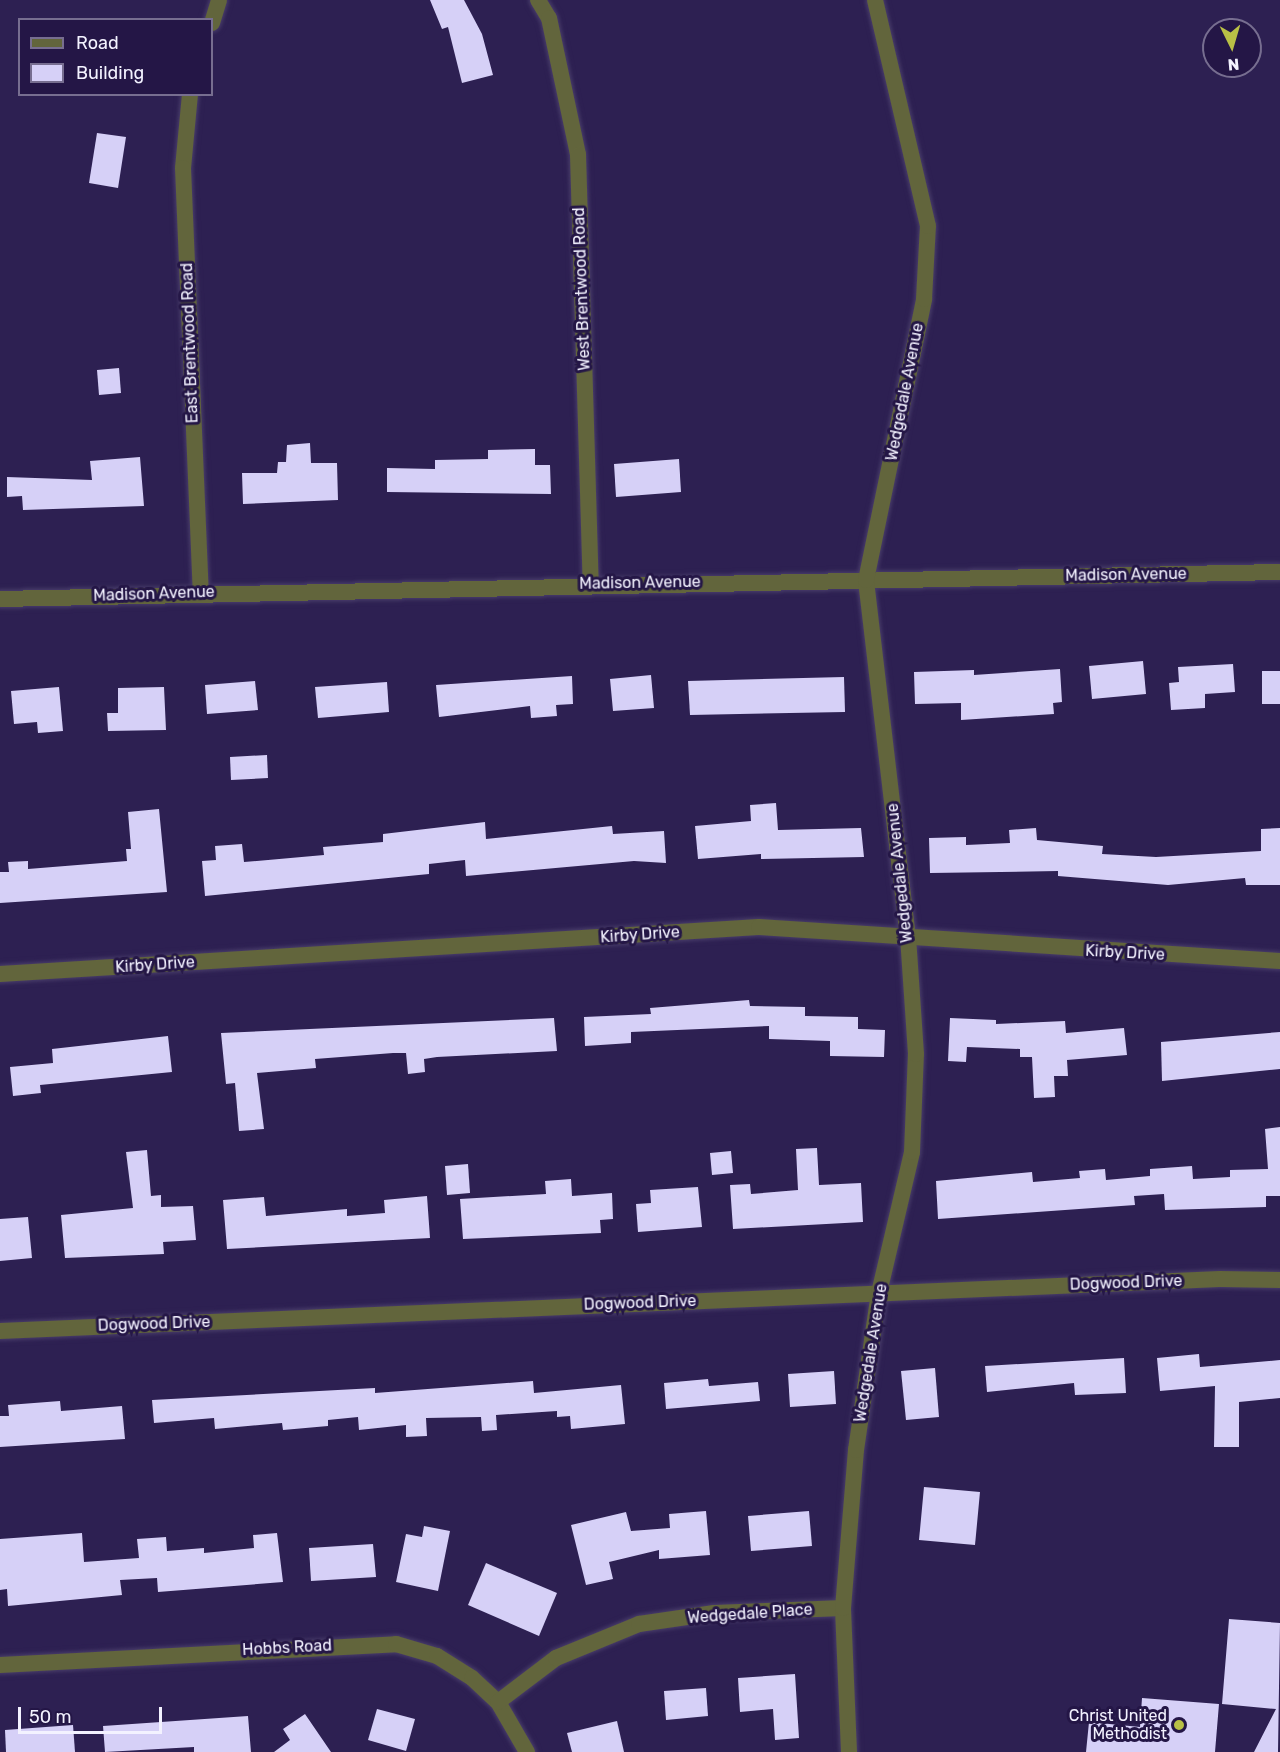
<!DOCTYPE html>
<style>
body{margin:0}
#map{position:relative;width:1280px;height:1752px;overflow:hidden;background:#2d2052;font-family:Rubik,sans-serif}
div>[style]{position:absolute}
.building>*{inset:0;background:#d6d0f7}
.roads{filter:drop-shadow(0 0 2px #493d6a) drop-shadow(0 0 2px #493d6a)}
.minor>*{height:16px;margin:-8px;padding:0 8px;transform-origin:8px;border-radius:8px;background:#62653c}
.dots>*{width:16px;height:16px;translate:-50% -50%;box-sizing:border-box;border:3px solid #241646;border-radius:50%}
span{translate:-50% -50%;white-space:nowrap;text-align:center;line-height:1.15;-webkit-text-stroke:6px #241646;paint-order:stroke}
.street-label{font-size:16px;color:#f3f2ff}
.poi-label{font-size:16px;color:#f3f2ff}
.right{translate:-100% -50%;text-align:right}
.legend{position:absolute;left:18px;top:18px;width:195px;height:78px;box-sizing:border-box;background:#241646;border:2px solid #776e90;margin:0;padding:8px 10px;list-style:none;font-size:18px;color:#f3f2ff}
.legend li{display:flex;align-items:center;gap:12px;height:30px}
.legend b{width:30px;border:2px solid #776e90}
.north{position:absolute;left:1202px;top:18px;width:60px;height:60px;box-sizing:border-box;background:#241646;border:2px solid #776e90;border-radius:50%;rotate:175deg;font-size:16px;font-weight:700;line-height:24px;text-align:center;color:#f3f2ff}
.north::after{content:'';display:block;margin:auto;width:21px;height:27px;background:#b9c046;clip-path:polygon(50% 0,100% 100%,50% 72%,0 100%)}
.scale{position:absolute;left:18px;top:1707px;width:144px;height:27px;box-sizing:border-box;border:3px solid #f3f2ff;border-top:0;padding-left:8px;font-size:18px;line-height:21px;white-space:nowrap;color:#f3f2ff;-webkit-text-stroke:4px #241646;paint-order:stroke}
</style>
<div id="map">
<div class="building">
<i style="clip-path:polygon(430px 0,464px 0,482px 34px,493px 75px,462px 83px,448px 27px,442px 29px)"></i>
<i style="clip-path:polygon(97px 133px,126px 137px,118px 188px,89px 183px)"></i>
<i style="clip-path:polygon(119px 368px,121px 393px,99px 395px,97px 370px)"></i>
<i style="clip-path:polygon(310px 443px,311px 463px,337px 463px,338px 500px,243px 504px,242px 473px,277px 473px,278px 462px,286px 462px,287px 445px)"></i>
<i style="clip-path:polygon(535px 449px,535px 465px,550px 465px,551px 494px,387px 492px,387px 468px,435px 469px,435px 460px,488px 459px,488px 450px)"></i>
<i style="clip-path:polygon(140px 457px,144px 506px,23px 510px,22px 496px,7px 497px,7px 477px,92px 480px,90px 461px)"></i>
<i style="clip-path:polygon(679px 459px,681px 492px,616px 497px,614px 464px)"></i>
<i style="clip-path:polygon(1143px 661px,1146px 694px,1092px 699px,1089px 666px)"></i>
<i style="clip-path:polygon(1233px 664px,1235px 692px,1205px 694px,1205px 708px,1171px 710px,1169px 683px,1179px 682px,1178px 667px)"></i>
<i style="clip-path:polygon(1060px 669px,1062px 702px,1053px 703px,1054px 714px,961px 720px,961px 703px,915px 704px,914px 672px,974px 670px,974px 675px)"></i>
<i style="clip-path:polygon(1262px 671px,1280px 671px,1280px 704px,1262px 704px)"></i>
<i style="clip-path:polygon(651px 675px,654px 708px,613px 711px,610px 679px)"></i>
<i style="clip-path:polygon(572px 676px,573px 704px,556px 705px,557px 716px,531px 718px,530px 706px,439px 717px,436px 685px)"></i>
<i style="clip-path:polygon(844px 677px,845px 712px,690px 715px,688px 681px)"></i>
<i style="clip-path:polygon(255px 681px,258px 710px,207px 714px,205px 685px)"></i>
<i style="clip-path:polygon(387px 682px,389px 712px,318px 718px,315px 687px)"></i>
<i style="clip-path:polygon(59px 687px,63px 731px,38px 733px,37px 722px,14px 724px,11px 691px)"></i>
<i style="clip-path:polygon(164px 687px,166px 730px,108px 731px,107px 713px,118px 713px,118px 688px)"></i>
<i style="clip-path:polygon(267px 755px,268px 778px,231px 780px,230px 757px)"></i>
<i style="clip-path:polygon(776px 803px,778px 830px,861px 828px,864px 857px,761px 859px,761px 854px,698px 859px,695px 826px,751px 821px,750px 805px)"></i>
<i style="clip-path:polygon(159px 809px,167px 892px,0 903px,0 872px,9px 872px,8px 862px,28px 861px,28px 869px,127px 861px,126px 849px,131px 849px,128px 812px)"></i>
<i style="clip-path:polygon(485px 822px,486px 839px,612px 826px,613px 834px,664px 831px,666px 863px,634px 861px,466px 876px,465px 860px,429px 864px,429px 874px,205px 896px,202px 861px,216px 860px,215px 846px,242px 844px,244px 862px,324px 855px,323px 847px,383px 842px,383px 834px)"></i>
<i style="clip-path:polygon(1036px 828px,1037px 840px,1103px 846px,1102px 854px,1156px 857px,1261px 851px,1261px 829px,1280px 828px,1280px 885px,1246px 885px,1245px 878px,1168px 885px,1058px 876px,1058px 871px,930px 873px,929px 838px,966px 837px,966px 845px,1010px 843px,1009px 830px)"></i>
<i style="clip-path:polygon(749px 1000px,750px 1006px,805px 1007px,805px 1016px,858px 1017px,858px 1029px,885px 1030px,884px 1057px,830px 1056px,830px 1041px,769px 1039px,769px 1026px,631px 1032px,631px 1043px,585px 1046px,584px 1017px,651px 1014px,650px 1008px)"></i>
<i style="clip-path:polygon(554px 1018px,557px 1051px,437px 1057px,424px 1059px,425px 1072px,408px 1074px,406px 1053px,393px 1053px,315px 1059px,316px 1068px,257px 1073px,264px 1129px,239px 1131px,235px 1083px,226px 1084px,221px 1033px)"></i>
<i style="clip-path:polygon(950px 1018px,996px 1020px,996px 1024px,1065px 1021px,1066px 1033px,1124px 1028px,1127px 1055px,1067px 1060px,1068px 1076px,1054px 1076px,1055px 1097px,1034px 1098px,1032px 1057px,1020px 1057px,1020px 1049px,967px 1047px,966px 1062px,948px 1061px)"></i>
<i style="clip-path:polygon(1280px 1032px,1280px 1069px,1162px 1081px,1161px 1042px)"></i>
<i style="clip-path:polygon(168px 1036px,172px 1072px,40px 1085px,41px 1093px,13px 1096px,10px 1067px,53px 1063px,52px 1049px)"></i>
<i style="clip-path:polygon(1280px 1127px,1280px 1196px,1266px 1196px,1266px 1207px,1165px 1210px,1164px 1194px,1134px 1196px,1135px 1205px,938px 1219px,936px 1181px,1032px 1172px,1033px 1182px,1080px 1178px,1079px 1171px,1105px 1169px,1106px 1180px,1150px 1176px,1150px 1169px,1192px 1166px,1193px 1179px,1230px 1177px,1230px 1170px,1268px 1169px,1265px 1129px)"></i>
<i style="clip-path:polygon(817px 1148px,819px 1185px,861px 1183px,863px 1222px,733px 1229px,730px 1185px,750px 1184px,751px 1194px,798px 1190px,796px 1149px)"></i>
<i style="clip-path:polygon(147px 1150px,151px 1196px,161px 1195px,161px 1207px,193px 1206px,196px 1240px,163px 1242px,164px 1254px,65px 1258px,61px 1215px,133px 1208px,126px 1152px)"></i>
<i style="clip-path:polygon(731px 1151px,733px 1173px,712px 1175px,710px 1153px)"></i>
<i style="clip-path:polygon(468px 1164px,470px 1193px,447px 1195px,445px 1166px)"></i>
<i style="clip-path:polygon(571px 1179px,572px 1196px,612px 1193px,613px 1219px,600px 1220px,601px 1233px,463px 1239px,460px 1199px,546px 1194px,545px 1181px)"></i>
<i style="clip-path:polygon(698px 1187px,702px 1227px,638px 1232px,636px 1204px,651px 1203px,650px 1190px)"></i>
<i style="clip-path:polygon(427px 1196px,430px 1238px,227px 1249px,223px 1200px,264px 1197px,266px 1216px,347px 1209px,347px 1216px,385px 1213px,384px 1200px)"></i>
<i style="clip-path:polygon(28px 1217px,32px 1258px,0 1261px,0 1219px)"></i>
<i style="clip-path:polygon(1199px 1354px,1200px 1367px,1280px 1360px,1280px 1398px,1239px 1402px,1239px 1447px,1214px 1447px,1215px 1386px,1160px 1391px,1157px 1358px)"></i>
<i style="clip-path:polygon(1124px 1358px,1126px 1393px,1075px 1395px,1074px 1383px,987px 1392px,985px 1366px)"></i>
<i style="clip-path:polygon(935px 1368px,939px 1417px,906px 1420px,901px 1371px)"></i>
<i style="clip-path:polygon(834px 1371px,836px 1404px,790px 1407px,788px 1374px)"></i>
<i style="clip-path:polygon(708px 1379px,709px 1386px,758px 1382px,760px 1401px,666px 1409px,664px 1383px)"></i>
<i style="clip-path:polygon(533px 1381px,534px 1393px,621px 1385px,625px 1424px,571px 1429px,570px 1416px,557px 1417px,557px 1411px,496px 1415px,497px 1430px,482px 1431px,481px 1417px,426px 1418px,427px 1436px,406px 1437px,406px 1425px,359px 1430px,358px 1417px,328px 1420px,328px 1426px,283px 1430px,282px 1423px,215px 1429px,214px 1418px,154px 1423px,152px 1400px,375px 1388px,375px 1393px)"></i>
<i style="clip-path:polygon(60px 1401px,61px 1411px,122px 1406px,125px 1439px,0 1447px,0 1416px,9px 1416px,8px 1405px)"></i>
<i style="clip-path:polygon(924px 1487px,980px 1492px,975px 1545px,919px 1540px)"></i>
<i style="clip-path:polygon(706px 1511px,710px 1555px,659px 1559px,659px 1550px,609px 1562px,613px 1579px,586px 1585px,571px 1525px,626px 1512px,631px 1531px,670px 1528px,669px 1514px)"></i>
<i style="clip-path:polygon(809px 1511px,812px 1546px,751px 1551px,748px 1516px)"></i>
<i style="clip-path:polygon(424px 1526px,450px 1531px,438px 1591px,396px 1582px,406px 1534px,422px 1537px)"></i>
<i style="clip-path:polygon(82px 1533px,84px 1562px,139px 1558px,137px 1539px,166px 1537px,167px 1551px,204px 1548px,204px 1553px,254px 1548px,253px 1535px,277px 1533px,283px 1582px,158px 1592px,157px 1578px,120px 1580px,122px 1595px,8px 1606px,7px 1589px,0 1590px,0 1539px)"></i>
<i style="clip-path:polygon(373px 1544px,376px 1577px,311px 1581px,309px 1548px)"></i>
<i style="clip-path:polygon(486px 1563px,557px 1593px,539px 1636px,468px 1605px)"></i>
<i style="clip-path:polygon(1229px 1619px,1280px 1623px,1278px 1752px,1254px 1752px,1276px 1709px,1222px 1704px)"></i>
<i style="clip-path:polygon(795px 1674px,799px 1738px,775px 1740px,773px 1709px,740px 1712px,738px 1678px)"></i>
<i style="clip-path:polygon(706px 1688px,708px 1716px,666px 1720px,664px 1691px)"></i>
<i style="clip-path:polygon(1142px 1698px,1219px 1704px,1215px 1752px,1086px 1752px,1089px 1722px,1140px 1727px)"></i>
<i style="clip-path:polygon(377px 1709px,415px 1719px,406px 1751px,368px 1740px)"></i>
<i style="clip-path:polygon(305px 1714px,331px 1752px,274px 1752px,290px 1740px,283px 1729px)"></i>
<i style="clip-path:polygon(248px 1716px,251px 1752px,194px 1752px,194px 1747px,105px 1752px,103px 1726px)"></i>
<i style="clip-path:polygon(617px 1721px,624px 1752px,572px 1752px,567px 1733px)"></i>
<i style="clip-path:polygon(73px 1725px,75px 1752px,6px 1752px,5px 1730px)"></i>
</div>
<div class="roads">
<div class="minor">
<i style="left:538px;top:0;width:21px;rotate:59deg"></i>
<i style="left:549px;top:18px;width:140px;rotate:78deg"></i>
<i style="left:578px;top:155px;width:429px;rotate:88.3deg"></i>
<i style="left:212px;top:23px;width:24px;rotate:-73deg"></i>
<i style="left:190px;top:94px;width:74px;rotate:95.4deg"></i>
<i style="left:183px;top:168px;width:424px;rotate:87.6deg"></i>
<i style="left:0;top:599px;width:1280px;rotate:-1.21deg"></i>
<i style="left:0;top:974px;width:760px;rotate:-3.54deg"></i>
<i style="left:759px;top:927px;width:522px;rotate:3.73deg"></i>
<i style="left:0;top:1331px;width:1221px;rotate:-2.44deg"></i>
<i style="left:1220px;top:1279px;width:60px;rotate:1deg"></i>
<i style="left:0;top:1665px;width:397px;rotate:-3deg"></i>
<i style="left:396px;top:1644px;width:43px;rotate:16.3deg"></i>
<i style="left:437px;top:1656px;width:41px;rotate:32.2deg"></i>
<i style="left:472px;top:1678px;width:35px;rotate:43deg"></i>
<i style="left:498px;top:1702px;width:58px;rotate:59.9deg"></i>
<i style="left:498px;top:1702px;width:73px;rotate:-37.2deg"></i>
<i style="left:556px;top:1658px;width:90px;rotate:-22.3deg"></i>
<i style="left:639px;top:1624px;width:76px;rotate:-8.3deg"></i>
<i style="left:714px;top:1613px;width:129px;rotate:-2.2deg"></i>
<i style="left:849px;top:1752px;width:144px;rotate:-92.4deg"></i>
<i style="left:843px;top:1608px;width:159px;rotate:-85.3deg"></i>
<i style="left:856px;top:1450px;width:159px;rotate:-81.7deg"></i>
<i style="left:879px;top:1293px;width:145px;rotate:-76.8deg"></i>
<i style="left:912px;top:1152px;width:98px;rotate:-87.7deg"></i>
<i style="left:916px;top:1054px;width:116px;rotate:-93.9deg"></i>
<i style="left:908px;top:938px;width:360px;rotate:-96.7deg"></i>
<i style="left:866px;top:580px;width:287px;rotate:-78.3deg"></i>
<i style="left:924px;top:299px;width:73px;rotate:-86.9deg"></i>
<i style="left:928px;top:226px;width:232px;rotate:-103.2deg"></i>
</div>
</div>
<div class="dots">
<i style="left:1179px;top:1725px;background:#b9c046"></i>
</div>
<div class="street-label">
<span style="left:582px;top:289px;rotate:-92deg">West Brentwood Road</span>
<span style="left:190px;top:343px;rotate:-92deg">East Brentwood Road</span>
<span style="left:905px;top:392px;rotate:-79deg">Wedgedale Avenue</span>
<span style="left:1126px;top:575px;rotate:-1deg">Madison Avenue</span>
<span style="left:640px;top:583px;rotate:-1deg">Madison Avenue</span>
<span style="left:154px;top:594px;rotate:-2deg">Madison Avenue</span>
<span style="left:900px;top:873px;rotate:-96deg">Wedgedale Avenue</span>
<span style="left:640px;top:935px;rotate:-4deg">Kirby Drive</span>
<span style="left:1125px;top:953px;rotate:3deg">Kirby Drive</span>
<span style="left:155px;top:965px;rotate:-4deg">Kirby Drive</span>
<span style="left:1126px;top:1283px;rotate:-2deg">Dogwood Drive</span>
<span style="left:640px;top:1303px;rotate:-2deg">Dogwood Drive</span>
<span style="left:154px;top:1324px;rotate:-2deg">Dogwood Drive</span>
<span style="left:871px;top:1353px;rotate:-81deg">Wedgedale Avenue</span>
<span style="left:750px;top:1614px;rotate:-4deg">Wedgedale Place</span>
<span style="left:287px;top:1648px;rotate:-3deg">Hobbs Road</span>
</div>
<div class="poi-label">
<span class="right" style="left:1167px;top:1725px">Christ United<br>Methodist</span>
</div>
<ul class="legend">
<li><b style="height:8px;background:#62653c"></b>Road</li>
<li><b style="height:16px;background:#d6d0f7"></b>Building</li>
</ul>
<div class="north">N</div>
<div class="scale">50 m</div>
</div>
